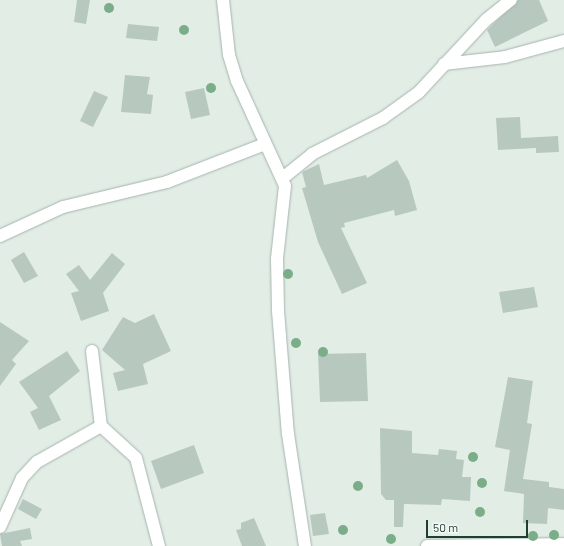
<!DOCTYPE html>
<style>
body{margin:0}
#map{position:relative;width:564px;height:546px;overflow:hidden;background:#e2ede6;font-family:Barlow,sans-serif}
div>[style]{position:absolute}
.building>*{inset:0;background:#b7c8bf}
.roads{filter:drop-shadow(0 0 1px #a4b5ad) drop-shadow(0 0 1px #a4b5ad)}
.minor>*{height:12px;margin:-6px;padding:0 6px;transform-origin:6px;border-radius:6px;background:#fff}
.secondary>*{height:12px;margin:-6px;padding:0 6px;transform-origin:6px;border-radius:6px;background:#fff}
.trees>*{width:10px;height:10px;margin:-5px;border-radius:50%;background:#7bad88}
span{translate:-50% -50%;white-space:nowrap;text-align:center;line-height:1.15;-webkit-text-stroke:3px #f2f9f5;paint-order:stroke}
.scale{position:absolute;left:426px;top:520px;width:102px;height:18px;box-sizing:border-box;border:2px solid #203f33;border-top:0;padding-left:5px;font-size:12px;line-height:14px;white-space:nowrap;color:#203f33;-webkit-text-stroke:3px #f2f9f5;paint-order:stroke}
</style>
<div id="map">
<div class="building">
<i style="clip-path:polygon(77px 0,90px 0,86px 24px,74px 22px)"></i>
<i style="clip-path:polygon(518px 0,539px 0,548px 21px,495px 47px,487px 30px)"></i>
<i style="clip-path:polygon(128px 24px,159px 27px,157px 41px,126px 38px)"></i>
<i style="clip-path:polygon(125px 75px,150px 77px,147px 94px,153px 95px,151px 114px,121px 112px)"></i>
<i style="clip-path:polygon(204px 88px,210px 115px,191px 119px,185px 92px)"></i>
<i style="clip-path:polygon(94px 91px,108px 97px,93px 127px,80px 121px)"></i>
<i style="clip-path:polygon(520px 117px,521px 138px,558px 136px,559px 152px,536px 153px,536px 148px,498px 150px,496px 118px)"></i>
<i style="clip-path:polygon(397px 160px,409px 181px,417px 210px,395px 216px,394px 210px,344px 223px,345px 227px,341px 228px,367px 283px,342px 294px,318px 242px,302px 188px,306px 187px,302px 172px,319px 164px,324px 185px,366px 175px,367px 178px)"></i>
<i style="clip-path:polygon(24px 252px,38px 276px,24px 283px,11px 260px)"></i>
<i style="clip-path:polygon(112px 253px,125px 264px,103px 293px,109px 311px,81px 321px,71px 293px,79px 291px,66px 274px,79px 265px,90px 280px)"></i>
<i style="clip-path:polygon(534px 287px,538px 307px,503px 313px,499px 292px)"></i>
<i style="clip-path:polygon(154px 314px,171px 351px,143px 364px,148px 384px,118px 391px,113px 373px,125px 370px,102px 350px,123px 317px,135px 323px)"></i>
<i style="clip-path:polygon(0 322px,29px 341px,12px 360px,16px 364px,0 386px)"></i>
<i style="clip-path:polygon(67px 351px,80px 371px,49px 396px,61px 420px,39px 430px,30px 412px,38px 408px,19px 382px)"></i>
<i style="clip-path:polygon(366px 353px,368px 401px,320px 402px,318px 354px)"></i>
<i style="clip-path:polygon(508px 377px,533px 381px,527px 423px,532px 424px,523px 479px,549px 482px,549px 487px,564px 489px,564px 510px,548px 508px,547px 524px,523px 523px,524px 494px,504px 491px,510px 450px,495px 447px)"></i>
<i style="clip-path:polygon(380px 428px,412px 431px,412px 453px,438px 455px,439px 449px,457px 451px,456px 459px,464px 460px,462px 477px,471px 477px,470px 501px,442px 499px,441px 505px,404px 504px,403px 527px,394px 527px,394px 500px,386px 500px,381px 494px)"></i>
<i style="clip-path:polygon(194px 445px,204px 473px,161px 489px,151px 461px)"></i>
<i style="clip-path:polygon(23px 499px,42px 509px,36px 519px,18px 509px)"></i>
<i style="clip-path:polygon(325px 513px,329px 534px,313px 536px,310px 515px)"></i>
<i style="clip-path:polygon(254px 518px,266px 546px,242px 546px,236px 530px,241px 529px,241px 523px)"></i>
<i style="clip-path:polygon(30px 528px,32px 539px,20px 541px,22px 546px,2px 546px,0 534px)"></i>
</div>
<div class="roads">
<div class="minor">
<i style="left:223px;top:0;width:55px;rotate:83.8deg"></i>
<i style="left:229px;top:55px;width:27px;rotate:73deg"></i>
<i style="left:237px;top:81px;width:115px;rotate:65.4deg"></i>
<i style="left:285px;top:186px;width:73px;rotate:96.3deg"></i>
<i style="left:277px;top:259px;width:52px;rotate:88.9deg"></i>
<i style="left:278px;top:311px;width:123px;rotate:85.4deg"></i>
<i style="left:288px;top:434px;width:113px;rotate:81.4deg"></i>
<i style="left:444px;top:64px;width:61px;rotate:-6.5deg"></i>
<i style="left:505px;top:57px;width:61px;rotate:-15.2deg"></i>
<i style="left:284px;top:177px;width:36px;rotate:-39deg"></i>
<i style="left:312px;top:154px;width:80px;rotate:-26.9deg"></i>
<i style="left:383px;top:118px;width:44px;rotate:-35.8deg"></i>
<i style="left:419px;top:92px;width:98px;rotate:-47.1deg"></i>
<i style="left:486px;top:20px;width:32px;rotate:-39deg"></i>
<i style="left:0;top:236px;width:69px;rotate:-24.7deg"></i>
<i style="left:63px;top:207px;width:107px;rotate:-13.5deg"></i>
<i style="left:167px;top:182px;width:105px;rotate:-21.2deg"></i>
<i style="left:92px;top:351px;width:76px;rotate:83.2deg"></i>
<i style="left:101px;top:426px;width:47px;rotate:42.4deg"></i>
<i style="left:136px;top:458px;width:91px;rotate:75.4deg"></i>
<i style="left:0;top:527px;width:54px;rotate:-65.8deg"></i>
<i style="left:22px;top:478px;width:22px;rotate:-47deg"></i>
<i style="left:37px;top:462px;width:73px;rotate:-29.4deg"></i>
</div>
<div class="secondary">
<i style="left:427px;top:546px;width:137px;rotate:-0.8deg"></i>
</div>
</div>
<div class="trees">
<i style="left:109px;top:8px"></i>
<i style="left:184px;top:30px"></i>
<i style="left:211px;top:88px"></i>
<i style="left:288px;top:274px"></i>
<i style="left:296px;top:343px"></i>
<i style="left:323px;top:352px"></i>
<i style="left:473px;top:457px"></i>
<i style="left:482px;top:483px"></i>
<i style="left:358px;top:486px"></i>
<i style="left:480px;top:512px"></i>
<i style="left:343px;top:530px"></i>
<i style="left:554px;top:535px"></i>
<i style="left:533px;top:536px"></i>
<i style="left:391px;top:539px"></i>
</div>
<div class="scale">50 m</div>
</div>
